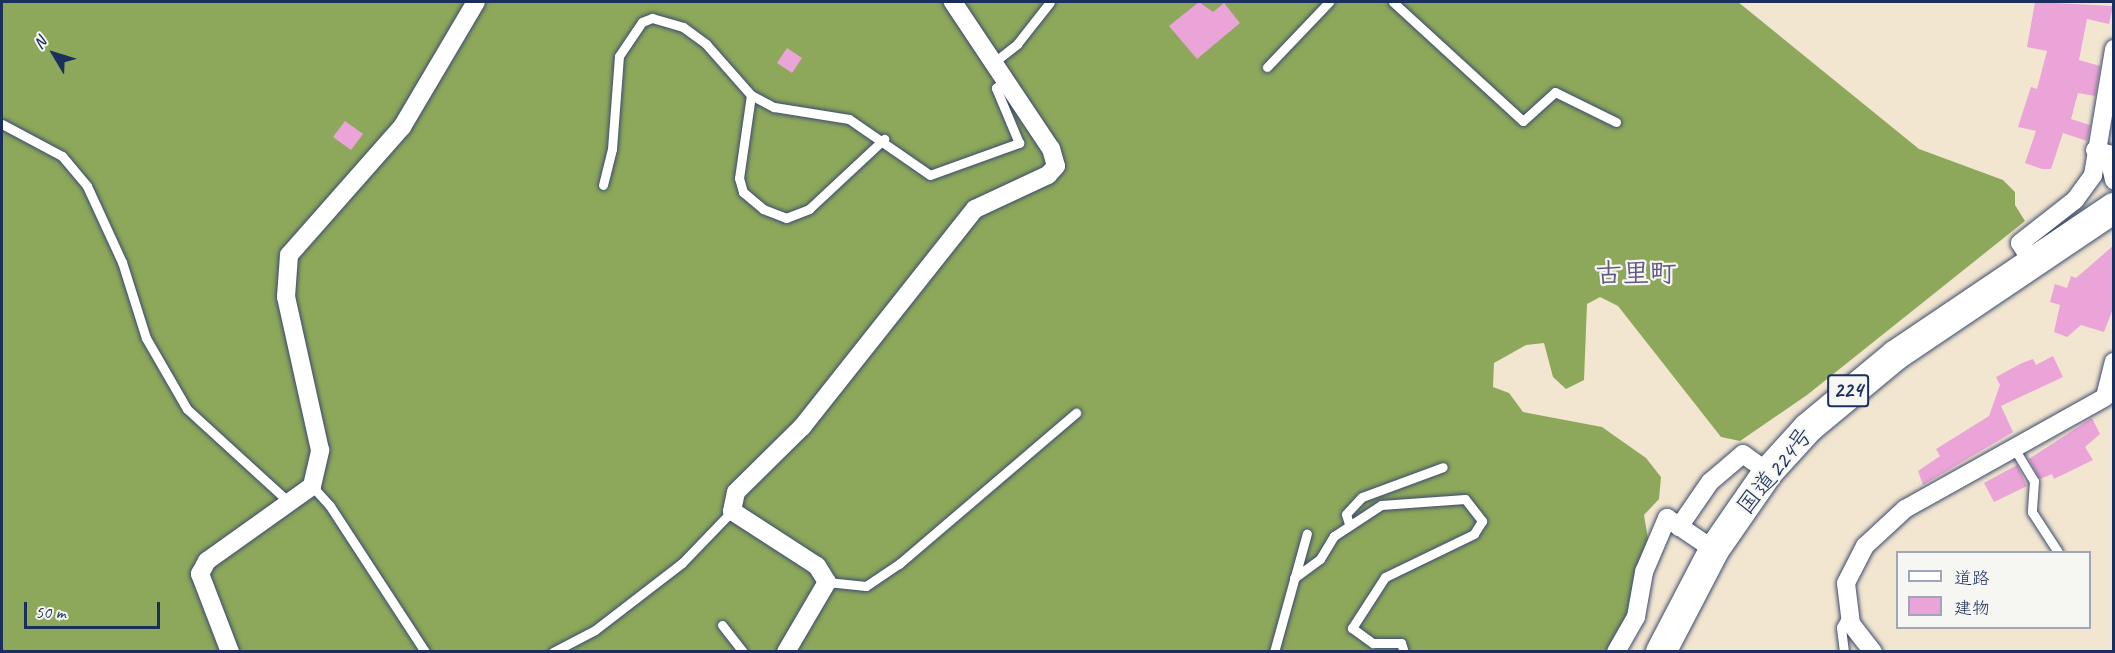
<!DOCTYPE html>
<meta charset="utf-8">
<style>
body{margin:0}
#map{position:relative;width:2115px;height:653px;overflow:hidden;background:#f2e6d0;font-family:Caveat,"Klee One",sans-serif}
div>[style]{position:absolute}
.forest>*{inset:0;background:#8da85a}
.building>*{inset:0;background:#eba4d7}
.roads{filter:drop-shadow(0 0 2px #3b4a6f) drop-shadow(0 0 2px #3b4a6f)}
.service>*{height:9px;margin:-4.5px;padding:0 4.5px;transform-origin:4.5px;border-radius:4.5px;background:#fff}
.minor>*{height:18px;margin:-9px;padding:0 9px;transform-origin:9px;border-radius:9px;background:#fff}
.trunk>*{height:30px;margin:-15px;padding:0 15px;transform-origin:15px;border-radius:15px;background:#fff}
span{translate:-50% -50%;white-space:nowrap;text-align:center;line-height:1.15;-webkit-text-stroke:4.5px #f6f6f2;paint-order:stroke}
.shield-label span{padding:2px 4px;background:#f6f6f2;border:2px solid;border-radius:4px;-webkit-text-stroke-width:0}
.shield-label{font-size:22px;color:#1b2f5e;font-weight:700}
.street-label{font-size:24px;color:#1b2f5e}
.quarter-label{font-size:27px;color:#645888;font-weight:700}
.frame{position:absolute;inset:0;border:3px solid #1b2f5e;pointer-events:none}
.legend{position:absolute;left:1896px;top:551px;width:195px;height:78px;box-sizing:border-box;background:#f6f6f2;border:2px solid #9ea6b7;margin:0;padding:8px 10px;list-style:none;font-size:18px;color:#1b2f5e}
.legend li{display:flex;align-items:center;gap:12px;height:30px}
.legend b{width:30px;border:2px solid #9ea6b7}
.north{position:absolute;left:24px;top:24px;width:60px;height:60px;-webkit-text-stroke:4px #f6f6f2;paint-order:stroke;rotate:308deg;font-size:16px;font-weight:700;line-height:24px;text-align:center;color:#1b2f5e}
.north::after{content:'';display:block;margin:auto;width:21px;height:27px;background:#1b2f5e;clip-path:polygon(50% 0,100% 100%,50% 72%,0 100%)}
.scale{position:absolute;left:24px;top:602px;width:136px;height:27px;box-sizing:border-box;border:3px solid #1b2f5e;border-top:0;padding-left:8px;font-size:18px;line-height:21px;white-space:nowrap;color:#1b2f5e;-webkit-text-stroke:4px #f6f6f2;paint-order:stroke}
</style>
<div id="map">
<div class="forest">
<i style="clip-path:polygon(2px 2px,1738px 2px,1919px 149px,2003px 180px,2015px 192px,2015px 205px,2025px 221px,1807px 395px,1740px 441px,1721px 437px,1618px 306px,1600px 297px,1587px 304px,1584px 380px,1566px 389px,1553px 377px,1544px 343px,1526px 345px,1494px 363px,1493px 387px,1509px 393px,1523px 412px,1602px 427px,1646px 458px,1661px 477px,1659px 499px,1644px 515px,1648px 539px,1629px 621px,1606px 651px,2px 651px)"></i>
</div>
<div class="building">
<i style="clip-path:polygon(1199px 2px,1213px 12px,1224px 3px,1240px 23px,1197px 59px,1169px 26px)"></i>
<i style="clip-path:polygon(2035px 2px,2113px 6px,2109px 24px,2087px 19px,2079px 60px,2100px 66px,2095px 96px,2078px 93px,2071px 119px,2090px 125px,2087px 141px,2063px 133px,2051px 169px,2042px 169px,2025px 163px,2036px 131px,2018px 127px,2031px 87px,2037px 89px,2047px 51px,2027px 47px)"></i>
<i style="clip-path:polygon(787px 48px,802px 58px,792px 73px,777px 63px)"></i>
<i style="clip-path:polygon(345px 121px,363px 134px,351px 150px,333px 137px)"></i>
<i style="clip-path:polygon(2114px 245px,2114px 306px,2104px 332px,2081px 325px,2067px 337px,2054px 332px,2060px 305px,2050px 302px,2055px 284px,2067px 288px,2071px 276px,2076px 278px)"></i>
<i style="clip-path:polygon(2053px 356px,2063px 377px,2001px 406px,2013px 432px,1923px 485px,1918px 471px,1940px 456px,1936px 449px,1989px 416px,2000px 385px,1996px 377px,2022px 363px,2033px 359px,2036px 365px)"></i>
<i style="clip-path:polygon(2092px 418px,2100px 434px,2085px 447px,2093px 460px,2054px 479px,2052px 474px,2040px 479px,2029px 459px)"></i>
<i style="clip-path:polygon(2017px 465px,2027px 486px,1994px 502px,1984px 483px)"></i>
</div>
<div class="roads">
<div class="service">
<i style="left:1393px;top:2px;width:176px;rotate:42.5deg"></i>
<i style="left:1523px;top:121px;width:43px;rotate:-42.2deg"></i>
<i style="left:1555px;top:92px;width:68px;rotate:26.2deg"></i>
<i style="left:993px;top:63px;width:31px;rotate:-38deg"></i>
<i style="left:1017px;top:44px;width:53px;rotate:-51.8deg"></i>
<i style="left:1267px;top:67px;width:90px;rotate:-46.4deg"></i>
<i style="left:751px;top:95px;width:84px;rotate:98.2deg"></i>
<i style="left:739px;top:178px;width:15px;rotate:74deg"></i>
<i style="left:743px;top:192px;width:26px;rotate:40deg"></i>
<i style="left:763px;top:209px;width:25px;rotate:21deg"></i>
<i style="left:786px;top:218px;width:25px;rotate:-21deg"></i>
<i style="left:809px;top:209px;width:103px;rotate:-43deg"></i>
<i style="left:2px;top:124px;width:68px;rotate:28.1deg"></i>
<i style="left:62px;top:156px;width:39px;rotate:50deg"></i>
<i style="left:87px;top:186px;width:84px;rotate:65.3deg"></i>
<i style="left:122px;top:262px;width:80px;rotate:72.5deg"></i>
<i style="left:146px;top:338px;width:82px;rotate:60deg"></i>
<i style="left:187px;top:409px;width:139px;rotate:42.4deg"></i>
<i style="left:603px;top:185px;width:37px;rotate:-76deg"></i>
<i style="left:612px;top:149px;width:93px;rotate:-85.7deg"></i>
<i style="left:619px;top:56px;width:41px;rotate:-55.9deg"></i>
<i style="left:642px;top:22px;width:11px;rotate:-22deg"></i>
<i style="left:652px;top:18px;width:32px;rotate:16deg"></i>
<i style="left:683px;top:27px;width:29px;rotate:36deg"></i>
<i style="left:706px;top:44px;width:68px;rotate:48.6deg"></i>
<i style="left:751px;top:95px;width:26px;rotate:28deg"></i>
<i style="left:774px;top:107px;width:76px;rotate:9.1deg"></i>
<i style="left:849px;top:119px;width:98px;rotate:34.7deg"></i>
<i style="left:930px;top:175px;width:95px;rotate:-19.8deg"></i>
<i style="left:1019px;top:143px;width:60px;rotate:-112.7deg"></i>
<i style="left:996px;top:88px;width:12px;rotate:-42deg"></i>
<i style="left:2014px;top:448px;width:39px;rotate:59deg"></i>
<i style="left:2034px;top:481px;width:31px;rotate:94deg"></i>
<i style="left:2032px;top:512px;width:48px;rotate:57deg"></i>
<i style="left:312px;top:486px;width:27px;rotate:48deg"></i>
<i style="left:330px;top:506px;width:174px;rotate:56.9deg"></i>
<i style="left:1349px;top:524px;width:10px;rotate:-107deg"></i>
<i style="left:1346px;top:514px;width:23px;rotate:-47deg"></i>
<i style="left:1362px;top:497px;width:86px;rotate:-20.3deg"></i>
<i style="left:1294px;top:578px;width:32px;rotate:-36deg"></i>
<i style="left:1320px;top:559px;width:27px;rotate:-59deg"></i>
<i style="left:1334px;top:536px;width:56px;rotate:-33.4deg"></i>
<i style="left:1381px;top:505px;width:84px;rotate:-4.1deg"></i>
<i style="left:1465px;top:499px;width:28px;rotate:52deg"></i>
<i style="left:1482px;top:521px;width:15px;rotate:122deg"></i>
<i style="left:1474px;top:534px;width:99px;rotate:154.2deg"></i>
<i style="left:1385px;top:577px;width:61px;rotate:122.9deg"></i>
<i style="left:1352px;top:628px;width:26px;rotate:36deg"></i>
<i style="left:1373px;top:643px;width:28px"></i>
<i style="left:1401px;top:643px;width:9px;rotate:72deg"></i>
<i style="left:827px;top:582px;width:39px;rotate:6deg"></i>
<i style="left:866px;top:586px;width:40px;rotate:-34deg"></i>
<i style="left:899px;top:564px;width:233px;rotate:-40.5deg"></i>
<i style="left:722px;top:625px;width:34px;rotate:52deg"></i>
<i style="left:553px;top:652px;width:47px;rotate:-27.6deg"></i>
<i style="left:595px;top:630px;width:110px;rotate:-37.6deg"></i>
<i style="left:682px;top:563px;width:72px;rotate:-46.1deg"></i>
<i style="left:1274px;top:652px;width:123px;rotate:-74.5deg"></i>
<i style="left:1844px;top:652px;width:25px;rotate:-97deg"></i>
<i style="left:1841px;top:627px;width:13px;rotate:-61deg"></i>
</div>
<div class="minor">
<i style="left:2095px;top:150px;width:14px;rotate:17deg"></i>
<i style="left:2108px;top:154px;width:27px;rotate:77deg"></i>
<i style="left:2035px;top:266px;width:27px;rotate:-123deg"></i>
<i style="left:2020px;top:243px;width:70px;rotate:-38deg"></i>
<i style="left:2075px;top:200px;width:31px;rotate:-54deg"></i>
<i style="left:2093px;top:175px;width:128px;rotate:-80.5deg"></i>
<i style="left:1679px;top:527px;width:55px;rotate:-55.4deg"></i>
<i style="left:1710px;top:482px;width:43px;rotate:-40.3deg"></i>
<i style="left:1743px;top:454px;width:31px;rotate:36deg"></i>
<i style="left:230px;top:652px;width:84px;rotate:-111deg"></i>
<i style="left:200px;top:574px;width:15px;rotate:-62deg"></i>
<i style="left:207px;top:561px;width:129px;rotate:-35.5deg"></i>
<i style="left:312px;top:486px;width:37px;rotate:-77deg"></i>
<i style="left:320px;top:450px;width:157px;rotate:-102.5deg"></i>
<i style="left:286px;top:297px;width:42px;rotate:-85.9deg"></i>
<i style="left:289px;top:255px;width:171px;rotate:-48.6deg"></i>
<i style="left:402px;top:127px;width:145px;rotate:-59.4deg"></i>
<i style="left:786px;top:652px;width:81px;rotate:-59.6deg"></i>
<i style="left:827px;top:582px;width:19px;rotate:-122deg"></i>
<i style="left:817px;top:566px;width:101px;rotate:-147.1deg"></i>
<i style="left:732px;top:511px;width:19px;rotate:-78deg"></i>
<i style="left:736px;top:492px;width:93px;rotate:-44.6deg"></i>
<i style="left:802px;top:427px;width:278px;rotate:-51.6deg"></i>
<i style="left:975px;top:209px;width:81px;rotate:-25deg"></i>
<i style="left:1048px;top:175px;width:12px;rotate:-48deg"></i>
<i style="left:1056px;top:166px;width:18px;rotate:-106deg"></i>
<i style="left:1051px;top:149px;width:177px;rotate:-123.7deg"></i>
<i style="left:1616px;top:652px;width:40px;rotate:-60.3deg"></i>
<i style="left:1636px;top:617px;width:46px;rotate:-79.9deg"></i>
<i style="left:1644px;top:572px;width:59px;rotate:-66.9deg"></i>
<i style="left:1667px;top:518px;width:57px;rotate:34.2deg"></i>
<i style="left:1873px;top:652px;width:36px;rotate:-128deg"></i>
<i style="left:1851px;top:624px;width:41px;rotate:-97deg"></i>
<i style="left:1846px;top:583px;width:42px;rotate:-62.8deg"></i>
<i style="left:1865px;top:546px;width:54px;rotate:-42.8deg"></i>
<i style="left:1905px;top:509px;width:229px;rotate:-29.2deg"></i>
<i style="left:2105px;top:397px;width:36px;rotate:-76deg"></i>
</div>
<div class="trunk">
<i style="left:1661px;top:652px;width:115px;rotate:-62.5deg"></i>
<i style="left:1714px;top:550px;width:95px;rotate:-55.3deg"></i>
<i style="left:1768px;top:472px;width:59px;rotate:-47.7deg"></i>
<i style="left:1808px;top:428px;width:114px;rotate:-39.7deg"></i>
<i style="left:1896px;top:355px;width:263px;rotate:-34deg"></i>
</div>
</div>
<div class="shield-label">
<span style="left:1848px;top:391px">224</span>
</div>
<div class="street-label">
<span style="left:1775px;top:471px;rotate:-51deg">国道224号</span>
</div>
<div class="quarter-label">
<span style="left:1636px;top:274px">古里町</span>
</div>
<div class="frame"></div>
<ul class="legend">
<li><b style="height:8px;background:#fff"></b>道路</li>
<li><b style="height:16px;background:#eba4d7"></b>建物</li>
</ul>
<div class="north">N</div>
<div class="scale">50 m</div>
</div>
